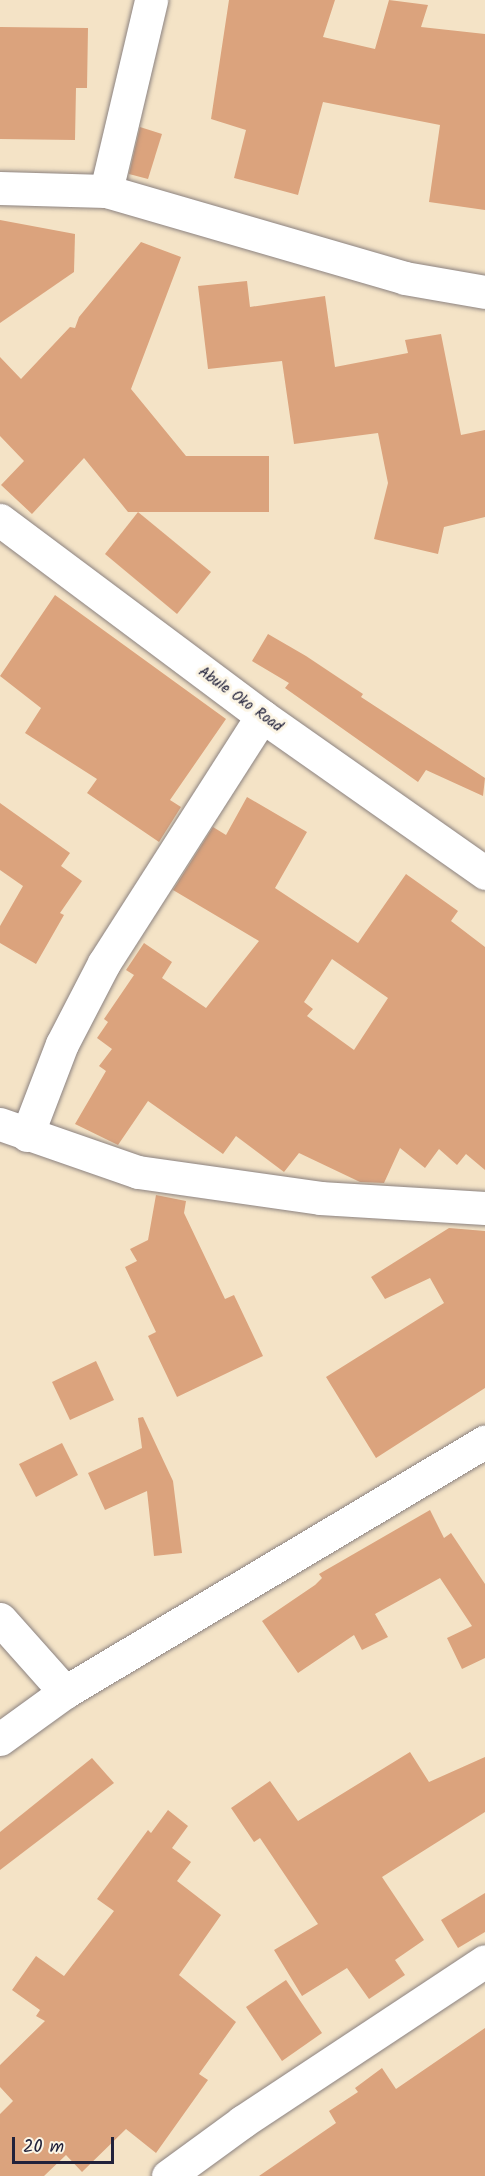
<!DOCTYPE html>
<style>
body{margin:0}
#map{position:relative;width:485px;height:2176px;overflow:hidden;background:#f4e3c6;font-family:Kalam,sans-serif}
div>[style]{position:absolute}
.building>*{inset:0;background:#dba37d}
.roads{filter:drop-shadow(0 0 2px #8b8280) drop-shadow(0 0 2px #8b8280)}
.minor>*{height:33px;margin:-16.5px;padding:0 16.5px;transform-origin:16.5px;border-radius:16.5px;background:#fff}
span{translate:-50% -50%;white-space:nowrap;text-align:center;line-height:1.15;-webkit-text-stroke:6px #fcf5e5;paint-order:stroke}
.street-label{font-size:15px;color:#22223b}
.scale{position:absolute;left:12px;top:2137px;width:102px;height:27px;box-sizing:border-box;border:3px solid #22223b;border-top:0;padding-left:8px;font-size:18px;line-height:21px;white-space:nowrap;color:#22223b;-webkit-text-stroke:4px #fcf5e5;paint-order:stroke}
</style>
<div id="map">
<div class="building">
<i style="clip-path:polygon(229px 0,335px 0,323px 37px,375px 49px,389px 0,428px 5px,421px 27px,485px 34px,485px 210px,429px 202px,440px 125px,323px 102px,298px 195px,234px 178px,246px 130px,211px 119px)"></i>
<i style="clip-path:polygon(0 27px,88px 28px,87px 88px,76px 88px,75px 140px,0 139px)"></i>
<i style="clip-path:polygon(140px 127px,162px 134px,148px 179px,129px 174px)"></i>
<i style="clip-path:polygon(0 220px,75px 234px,74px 272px,0 323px)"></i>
<i style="clip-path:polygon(141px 242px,181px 257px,131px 389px,186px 456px,269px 456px,269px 512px,128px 512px,84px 458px,32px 514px,1px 485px,24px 461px,0 436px,0 357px,21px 379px,70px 327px,75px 328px,79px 317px)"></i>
<i style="clip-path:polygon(247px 281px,250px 307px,325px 296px,335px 367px,408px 353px,405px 340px,441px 334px,461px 435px,485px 430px,485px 517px,444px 527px,438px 554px,374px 539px,388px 483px,378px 433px,294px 444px,282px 361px,208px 369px,198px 286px)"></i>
<i style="clip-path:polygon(138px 512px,211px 572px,177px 614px,105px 554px)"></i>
<i style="clip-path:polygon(55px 595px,226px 719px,170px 800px,181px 807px,159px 842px,87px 793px,97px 779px,25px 733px,41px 708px,0 676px)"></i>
<i style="clip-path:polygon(268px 634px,306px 656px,363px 694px,361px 697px,485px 778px,483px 796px,426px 770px,418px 782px,285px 688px,289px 683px,252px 661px)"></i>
<i style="clip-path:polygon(evenodd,247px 797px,307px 832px,275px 888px,358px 943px,406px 874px,458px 911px,451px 921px,485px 947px,485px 1170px,466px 1154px,457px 1165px,439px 1149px,425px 1168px,400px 1148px,384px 1183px,360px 1182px,299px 1153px,284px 1172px,236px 1136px,223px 1154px,148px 1101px,118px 1145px,75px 1124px,106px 1071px,99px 1066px,112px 1049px,97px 1038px,108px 1022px,104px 1019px,134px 975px,126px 970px,144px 943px,172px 962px,162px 978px,206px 1008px,259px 941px,173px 890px,213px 827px,226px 835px,247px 797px,332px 959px,388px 998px,354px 1050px,307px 1016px,313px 1009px,304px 1002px,332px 959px)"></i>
<i style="clip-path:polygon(0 803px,70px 853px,61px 866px,82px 881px,60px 913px,64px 915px,36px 964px,0 943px,0 926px,23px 886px,0 870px)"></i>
<i style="clip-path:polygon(156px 1195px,186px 1201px,184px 1213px,225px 1299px,234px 1295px,263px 1356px,177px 1397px,148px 1336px,156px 1332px,125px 1267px,137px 1261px,130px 1249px,148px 1240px)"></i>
<i style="clip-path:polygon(449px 1228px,485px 1231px,485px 1388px,376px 1458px,326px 1377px,444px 1303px,430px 1278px,385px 1299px,371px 1277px)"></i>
<i style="clip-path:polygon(96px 1361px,114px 1400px,70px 1420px,52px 1382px)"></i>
<i style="clip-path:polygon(143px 1417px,173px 1481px,182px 1553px,154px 1556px,147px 1491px,105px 1510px,88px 1473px,142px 1448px,138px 1418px)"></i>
<i style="clip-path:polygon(62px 1443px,78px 1475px,36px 1497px,19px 1464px)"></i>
<i style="clip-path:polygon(430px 1510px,444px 1538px,451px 1533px,485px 1584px,485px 1658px,462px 1669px,447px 1638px,472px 1626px,440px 1578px,375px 1614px,388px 1637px,362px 1650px,354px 1635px,298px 1673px,262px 1621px,315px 1585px,322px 1578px,319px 1574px)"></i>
<i style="clip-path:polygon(410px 1752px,429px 1782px,485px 1757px,485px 1812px,382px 1877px,424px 1940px,395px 1960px,405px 1975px,369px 1999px,347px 1968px,302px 1996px,274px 1950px,318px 1924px,260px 1838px,254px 1842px,231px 1808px,270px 1781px,298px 1821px)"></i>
<i style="clip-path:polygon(92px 1758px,114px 1783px,0 1870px,0 1832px)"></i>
<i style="clip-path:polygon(168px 1810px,188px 1826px,172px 1848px,191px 1862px,177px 1881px,221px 1915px,179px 1975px,236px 2022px,199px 2074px,208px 2080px,156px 2153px,126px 2129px,82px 2172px,66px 2155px,44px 2176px,0 2176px,0 2114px,13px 2101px,0 2087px,0 2065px,45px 2021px,36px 2016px,40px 2010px,12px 1990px,36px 1956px,64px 1976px,114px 1911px,97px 1899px,148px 1830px,151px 1833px)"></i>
<i style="clip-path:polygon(485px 1893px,485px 1932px,458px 1948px,441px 1920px)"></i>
<i style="clip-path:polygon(286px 1980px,322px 2033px,282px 2061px,246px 2007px)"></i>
<i style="clip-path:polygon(485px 2028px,485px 2176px,259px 2176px,336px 2123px,329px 2111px,358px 2092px,355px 2088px,382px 2068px,396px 2089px)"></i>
</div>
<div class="roads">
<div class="minor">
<i style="left:0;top:188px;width:106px;rotate:1.6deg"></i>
<i style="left:106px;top:191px;width:311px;rotate:16.2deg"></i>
<i style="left:405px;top:278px;width:81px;rotate:9.9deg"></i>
<i style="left:106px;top:191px;width:196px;rotate:-76.7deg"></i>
<i style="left:0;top:520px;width:327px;rotate:36.8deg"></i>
<i style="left:262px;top:716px;width:273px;rotate:35.1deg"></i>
<i style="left:0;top:1124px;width:146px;rotate:19.2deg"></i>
<i style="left:138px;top:1172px;width:184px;rotate:8.1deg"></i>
<i style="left:320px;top:1198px;width:165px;rotate:3.5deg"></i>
<i style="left:27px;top:1135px;width:97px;rotate:-69deg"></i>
<i style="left:62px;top:1044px;width:91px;rotate:-62.6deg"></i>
<i style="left:104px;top:963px;width:293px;rotate:-57.4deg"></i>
<i style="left:0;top:1619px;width:98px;rotate:48.3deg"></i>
<i style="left:0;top:1739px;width:80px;rotate:-35.9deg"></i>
<i style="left:65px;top:1692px;width:489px;rotate:-30.8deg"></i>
<i style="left:168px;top:2176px;width:92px;rotate:-36.1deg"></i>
<i style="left:242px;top:2122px;width:291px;rotate:-33.5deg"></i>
</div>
</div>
<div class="street-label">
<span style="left:240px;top:700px;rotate:36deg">Abule Oko Road</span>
</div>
<div class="scale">20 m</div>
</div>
